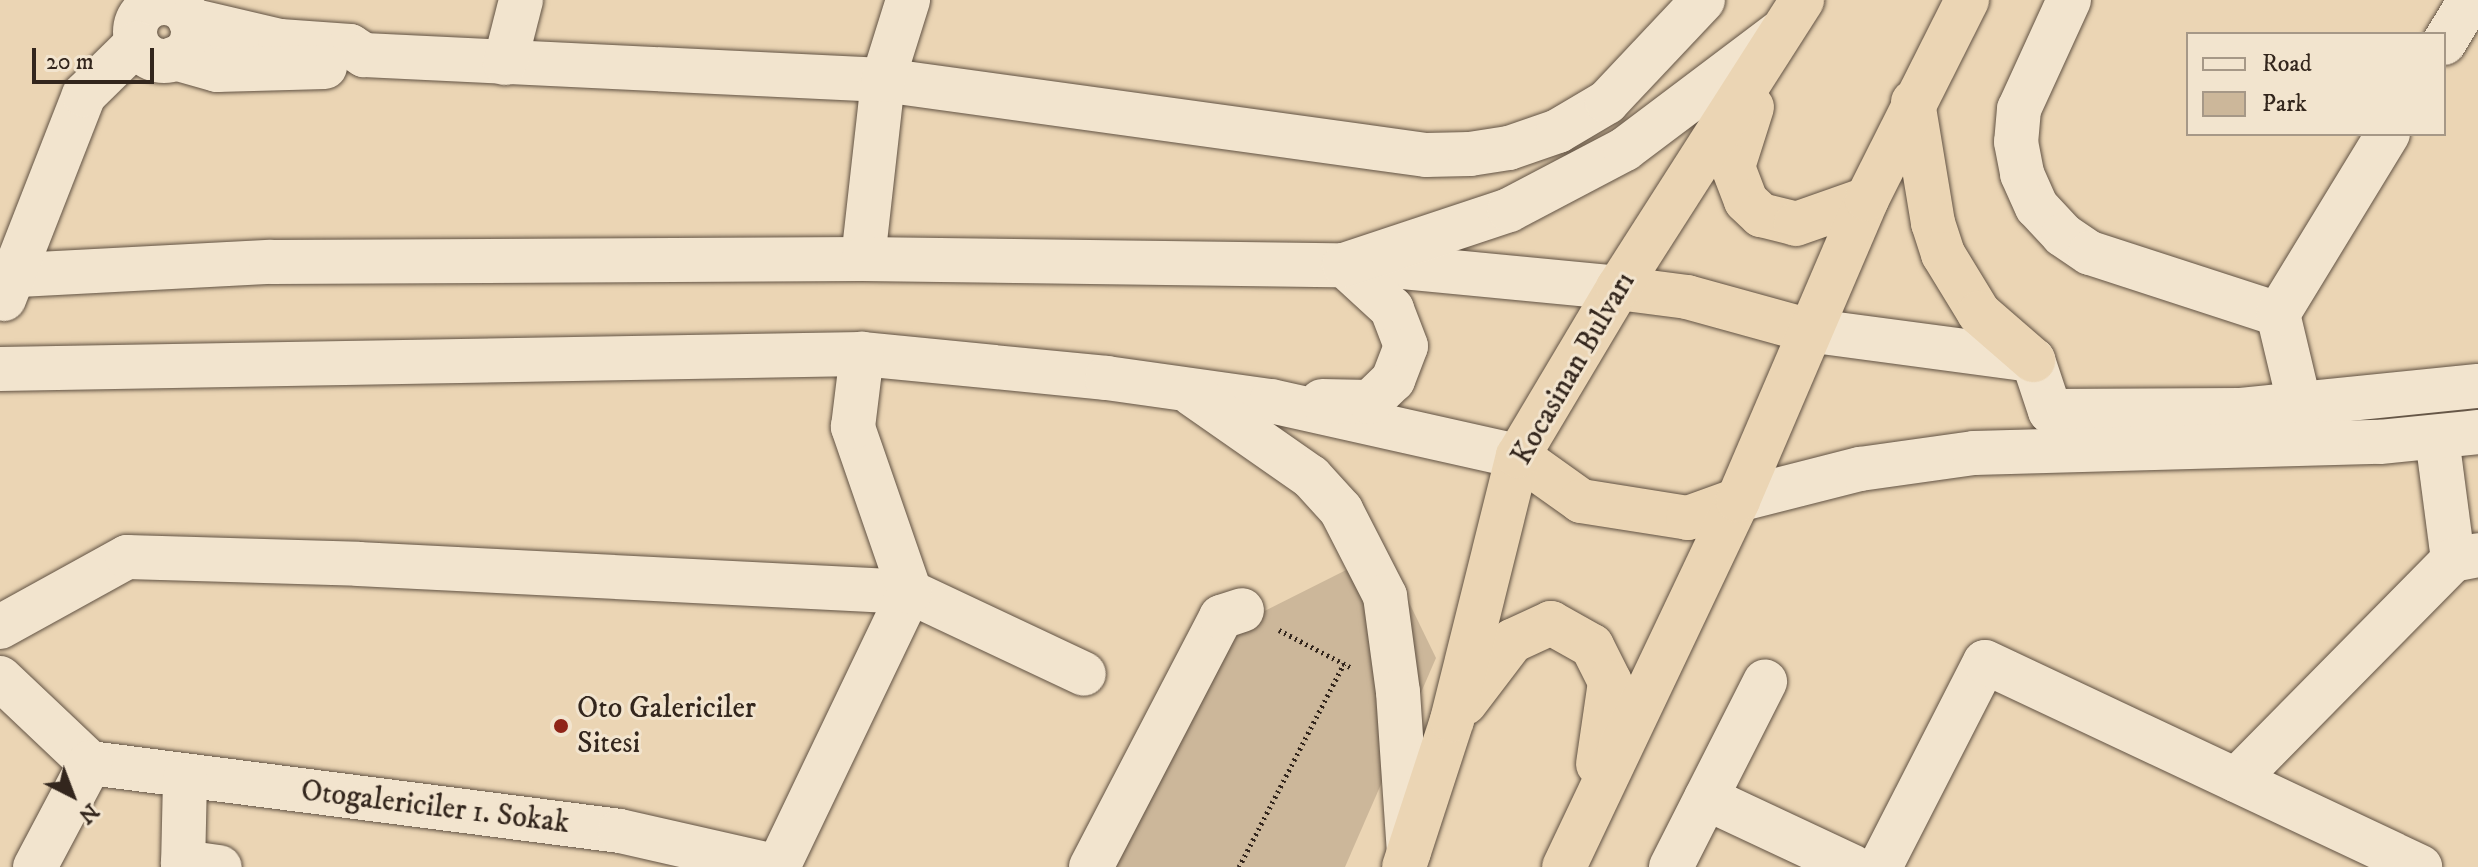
<!DOCTYPE html>
<meta charset="utf-8">
<style>
body{margin:0}
#map{position:relative;width:2478px;height:867px;overflow:hidden;background:#ebd5b4;font-family:"IM FELL DW Pica",serif}
div>[style]{position:absolute}
.green>*{inset:0;background:#ccb79a}
.path>*{height:5px;margin-top:-2.5px;transform-origin:0;background:repeating-linear-gradient(90deg,#33261d 0 2px,transparent 0 6px)}
.roads{filter:drop-shadow(0 0 2px #615243) drop-shadow(0 0 2px #615243)}
.minor>*{height:44px;margin:-22px;padding:0 22px;transform-origin:22px;border-radius:22px;background:#f2e4ce}
.minor>.ring{margin:-22px;padding:0;box-sizing:content-box;background:none;border:44px solid #f2e4ce;border-radius:50%}
.highway>*{height:44px;margin:-22px;padding:0 22px;transform-origin:22px;border-radius:22px;background:#ebd5b4}
.dots>*{width:22px;height:22px;translate:-50% -50%;box-sizing:border-box;border:4px solid #f2e4ce;border-radius:50%}
span{translate:-50% -50%;white-space:nowrap;text-align:center;line-height:1.15;-webkit-text-stroke:6px #f2e4ce;paint-order:stroke}
.street-label{font-size:30px;color:#33261d}
.poi-label{font-size:30px;color:#33261d}
.left{translate:0 -50%;text-align:left}
.legend{position:absolute;left:2186px;top:32px;width:260px;height:104px;box-sizing:border-box;background:#f2e4ce;border:2px solid #a69887;margin:0;padding:10px 14px;list-style:none;font-size:24px;color:#33261d}
.legend li{display:flex;align-items:center;gap:16px;height:40px}
.legend b{width:40px;border:2px solid #a69887}
.north{position:absolute;left:32px;top:755px;width:80px;height:80px;-webkit-text-stroke:6px #f2e4ce;paint-order:stroke;rotate:138deg;font-size:22px;font-weight:700;line-height:32px;text-align:center;color:#33261d}
.north::after{content:'';display:block;margin:auto;width:28px;height:36px;background:#33261d;clip-path:polygon(50% 0,100% 100%,50% 72%,0 100%)}
.scale{position:absolute;left:32px;top:48px;width:122px;height:36px;box-sizing:border-box;border:4px solid #33261d;border-top:0;padding-left:10px;font-size:24px;line-height:28px;white-space:nowrap;color:#33261d;-webkit-text-stroke:6px #f2e4ce;paint-order:stroke}
</style>
<div id="map">
<div class="green">
<i style="clip-path:polygon(1384px 551px,1436px 658px,1345px 867px,1095px 867px,1215px 636px)"></i>
</div>
<div class="path">
<i style="left:1279px;top:630px;width:82px;rotate:27.5deg"></i>
<i style="left:1239px;top:867px;width:229px;rotate:-62.7deg"></i>
</div>
<div class="roads">
<div class="minor">
<i style="left:2069px;top:0;width:120px;rotate:114.6deg"></i>
<i style="left:2019px;top:109px;width:33px;rotate:95deg"></i>
<i style="left:2016px;top:142px;width:33px;rotate:79deg"></i>
<i style="left:2022px;top:174px;width:36px;rotate:66deg"></i>
<i style="left:2037px;top:207px;width:38px;rotate:47deg"></i>
<i style="left:2063px;top:235px;width:32px;rotate:34deg"></i>
<i style="left:2090px;top:253px;width:198px;rotate:18deg"></i>
<i class="ring" style="left:135px;top:3px;width:14px;height:14px"></i>
<i style="left:190px;top:20px;width:92px;rotate:13.1deg"></i>
<i style="left:280px;top:41px;width:70px;rotate:4.1deg"></i>
<i style="left:350px;top:46px;width:17px;rotate:33deg"></i>
<i style="left:364px;top:55px;width:520px;rotate:2.76deg"></i>
<i style="left:883px;top:80px;width:548px;rotate:7.86deg"></i>
<i style="left:1426px;top:155px;width:44px;rotate:-1.3deg"></i>
<i style="left:1470px;top:154px;width:39px;rotate:-9deg"></i>
<i style="left:1509px;top:148px;width:52px;rotate:-19.1deg"></i>
<i style="left:1558px;top:131px;width:57px;rotate:-30.6deg"></i>
<i style="left:1607px;top:102px;width:140px;rotate:-46.7deg"></i>
<i style="left:2444px;top:43px;width:50px;rotate:-58.8deg"></i>
<i style="left:175px;top:58px;width:44px;rotate:15.9deg"></i>
<i style="left:217px;top:70px;width:108px;rotate:-1.6deg"></i>
<i style="left:505px;top:63px;width:65px;rotate:-75.7deg"></i>
<i style="left:863px;top:259px;width:180px;rotate:-83.6deg"></i>
<i style="left:883px;top:80px;width:84px;rotate:-72.6deg"></i>
<i style="left:0;top:276px;width:271px;rotate:-3deg"></i>
<i style="left:271px;top:262px;width:592px;rotate:-0.29deg"></i>
<i style="left:863px;top:259px;width:528px;rotate:0.76deg"></i>
<i style="left:1391px;top:266px;width:228px;rotate:5.5deg"></i>
<i style="left:4px;top:299px;width:219px;rotate:-68.6deg"></i>
<i style="left:84px;top:95px;width:74px;rotate:-44.5deg"></i>
<i style="left:1807px;top:330px;width:228px;rotate:7.6deg"></i>
<i style="left:2033px;top:360px;width:54px;rotate:71.6deg"></i>
<i style="left:2050px;top:411px;width:191px;rotate:-0.3deg"></i>
<i style="left:2241px;top:410px;width:238px;rotate:-5.8deg"></i>
<i style="left:0;top:369px;width:862px;rotate:-1deg"></i>
<i style="left:862px;top:354px;width:246px;rotate:5.6deg"></i>
<i style="left:1107px;top:378px;width:166px;rotate:8deg"></i>
<i style="left:1271px;top:401px;width:253px;rotate:12.6deg"></i>
<i style="left:1192px;top:394px;width:145px;rotate:34.9deg"></i>
<i style="left:1311px;top:477px;width:45px;rotate:47.7deg"></i>
<i style="left:1341px;top:510px;width:97px;rotate:62.9deg"></i>
<i style="left:1385px;top:596px;width:97px;rotate:82.3deg"></i>
<i style="left:1398px;top:692px;width:160px;rotate:86.1deg"></i>
<i style="left:1322px;top:401px;width:48px;rotate:1.2deg"></i>
<i style="left:1370px;top:402px;width:32px;rotate:-44deg"></i>
<i style="left:1393px;top:380px;width:36px;rotate:-69deg"></i>
<i style="left:1406px;top:346px;width:40px;rotate:-111deg"></i>
<i style="left:1392px;top:309px;width:65px;rotate:-137.5deg"></i>
<i style="left:1344px;top:265px;width:174px;rotate:-18.4deg"></i>
<i style="left:1509px;top:210px;width:131px;rotate:-27.7deg"></i>
<i style="left:1625px;top:149px;width:193px;rotate:-37deg"></i>
<i style="left:2300px;top:406px;width:95px;rotate:-103.4deg"></i>
<i style="left:2278px;top:314px;width:211px;rotate:-58.6deg"></i>
<i style="left:2437px;top:438px;width:123px;rotate:82.5deg"></i>
<i style="left:1738px;top:500px;width:126px;rotate:-14.3deg"></i>
<i style="left:1860px;top:469px;width:115px;rotate:-8deg"></i>
<i style="left:1974px;top:453px;width:406px;rotate:-1.6deg"></i>
<i style="left:2380px;top:442px;width:99px;rotate:-5.8deg"></i>
<i style="left:0;top:627px;width:145px;rotate:-28.9deg"></i>
<i style="left:127px;top:557px;width:231px;rotate:1.7deg"></i>
<i style="left:358px;top:564px;width:553px;rotate:2.9deg"></i>
<i style="left:910px;top:592px;width:192px;rotate:25.2deg"></i>
<i style="left:0;top:678px;width:124px;rotate:43.4deg"></i>
<i style="left:90px;top:763px;width:534px;rotate:7.31deg"></i>
<i style="left:620px;top:831px;width:163px;rotate:12.8deg"></i>
<i style="left:2236px;top:780px;width:309px;rotate:-45.4deg"></i>
<i style="left:2453px;top:560px;width:25px;rotate:-11deg"></i>
<i style="left:1706px;top:798px;width:162px;rotate:25.1deg"></i>
<i style="left:183px;top:862px;width:37px;rotate:8deg"></i>
<i style="left:35px;top:867px;width:118px;rotate:-62.1deg"></i>
<i style="left:183px;top:867px;width:90px;rotate:-88.7deg"></i>
<i style="left:778px;top:867px;width:305px;rotate:-64.4deg"></i>
<i style="left:910px;top:592px;width:175px;rotate:-109.1deg"></i>
<i style="left:853px;top:427px;width:74px;rotate:-83deg"></i>
<i style="left:1091px;top:867px;width:282px;rotate:-62.5deg"></i>
<i style="left:1221px;top:617px;width:22px;rotate:-18deg"></i>
<i style="left:1671px;top:867px;width:208px;rotate:-63.1deg"></i>
<i style="left:1880px;top:867px;width:230px;rotate:-62.9deg"></i>
<i style="left:1985px;top:662px;width:481px;rotate:25.2deg"></i>
</div>
<div class="highway">
<i style="left:1913px;top:102px;width:123px;rotate:80.6deg"></i>
<i style="left:1933px;top:223px;width:33px;rotate:72deg"></i>
<i style="left:1943px;top:254px;width:69px;rotate:58.6deg"></i>
<i style="left:1979px;top:313px;width:72px;rotate:41deg"></i>
<i style="left:1752px;top:107px;width:63px;rotate:107.6deg"></i>
<i style="left:1733px;top:167px;width:36px;rotate:69deg"></i>
<i style="left:1746px;top:201px;width:21px;rotate:43deg"></i>
<i style="left:1761px;top:215px;width:36px;rotate:14deg"></i>
<i style="left:1796px;top:224px;width:75px;rotate:-19.4deg"></i>
<i style="left:1618px;top:288px;width:70px;rotate:7.4deg"></i>
<i style="left:1687px;top:297px;width:124px;rotate:15.4deg"></i>
<i style="left:1518px;top:456px;width:77px;rotate:35.5deg"></i>
<i style="left:1581px;top:501px;width:108px;rotate:9deg"></i>
<i style="left:1688px;top:518px;width:53px;rotate:-19.8deg"></i>
<i style="left:1465px;top:703px;width:78px;rotate:-52.8deg"></i>
<i style="left:1512px;top:641px;width:43px;rotate:-24.8deg"></i>
<i style="left:1551px;top:623px;width:47px;rotate:29.3deg"></i>
<i style="left:1592px;top:646px;width:40px;rotate:63.4deg"></i>
<i style="left:1610px;top:682px;width:83px;rotate:98.3deg"></i>
<i style="left:1404px;top:867px;width:155px;rotate:-71.9deg"></i>
<i style="left:1452px;top:720px;width:272px;rotate:-76deg"></i>
<i style="left:1518px;top:456px;width:196px;rotate:-59.2deg"></i>
<i style="left:1618px;top:288px;width:342px;rotate:-57.4deg"></i>
<i style="left:1564px;top:867px;width:406px;rotate:-64.6deg"></i>
<i style="left:1738px;top:500px;width:327px;rotate:-66.8deg"></i>
<i style="left:1867px;top:199px;width:223px;rotate:-63.3deg"></i>
</div>
</div>
<div class="dots">
<i style="left:561px;top:726px;background:#8f2418"></i>
</div>
<div class="street-label">
<span style="left:1574px;top:369px;rotate:-60deg">Kocasinan Bulvarı</span>
<span style="left:435px;top:808px;rotate:7deg">Otogalericiler 1. Sokak</span>
</div>
<div class="poi-label">
<span class="left" style="left:577px;top:726px">Oto Galericiler<br>Sitesi</span>
</div>
<ul class="legend">
<li><b style="height:10px;background:#f2e4ce"></b>Road</li>
<li><b style="height:22px;background:#ccb79a"></b>Park</li>
</ul>
<div class="north">N</div>
<div class="scale">20 m</div>
</div>
